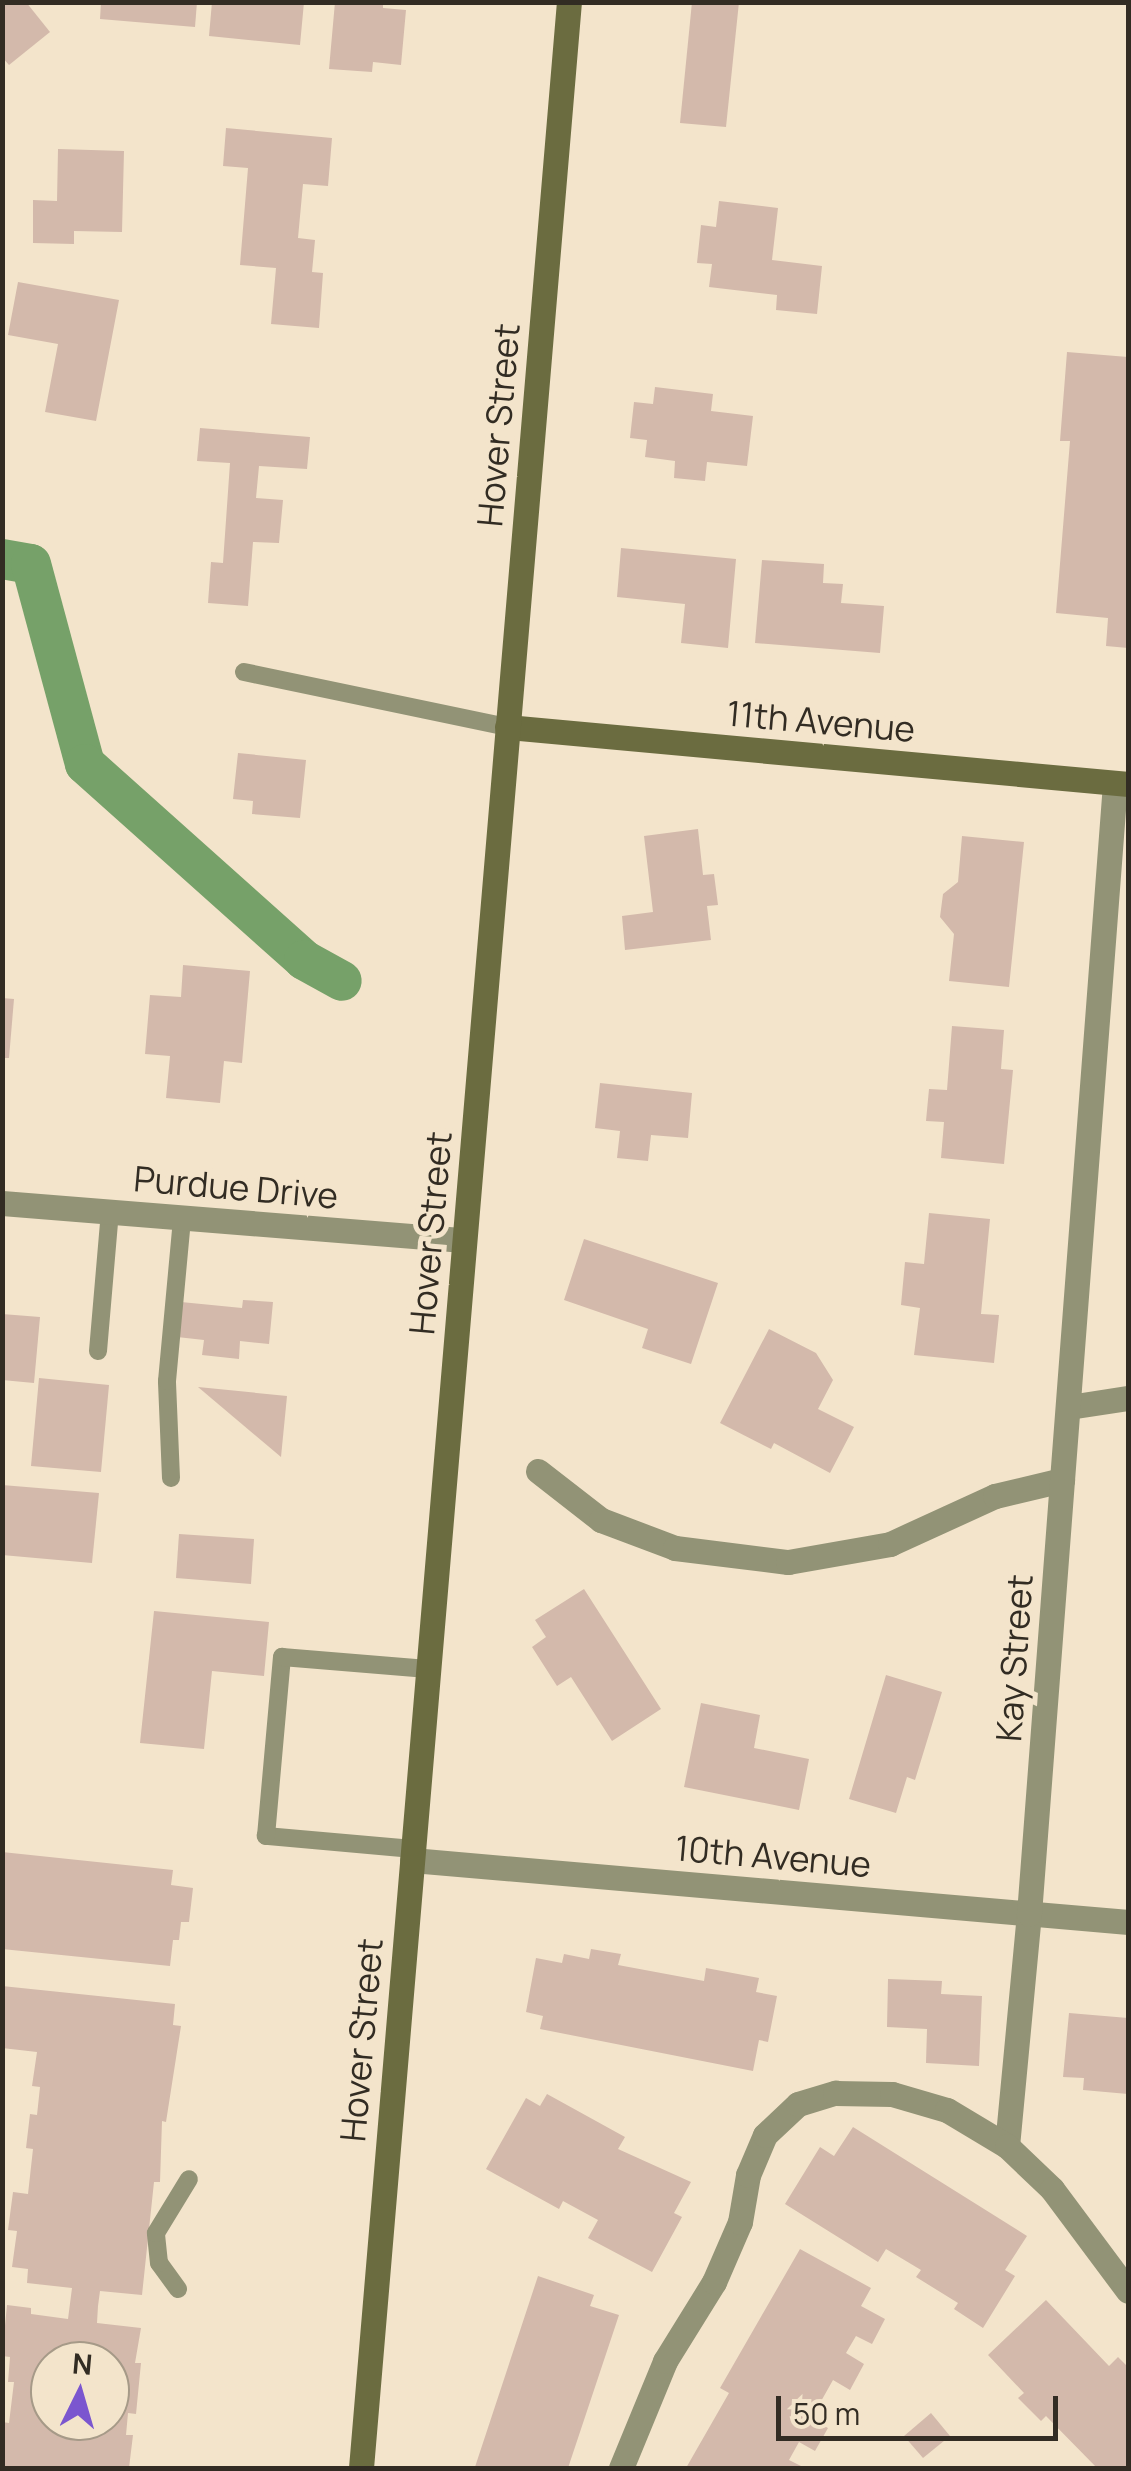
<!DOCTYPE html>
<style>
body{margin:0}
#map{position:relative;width:1131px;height:2471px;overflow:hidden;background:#f3e4cb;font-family:Manrope,sans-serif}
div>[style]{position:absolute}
.canal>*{height:40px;margin:-20px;padding:0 20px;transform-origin:20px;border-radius:20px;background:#76a169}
.building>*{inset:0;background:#d3b9ab}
.lane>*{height:18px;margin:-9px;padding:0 9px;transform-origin:9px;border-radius:9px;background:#929376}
.street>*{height:25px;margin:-12.5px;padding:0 12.5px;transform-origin:12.5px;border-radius:12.5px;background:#929376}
.secondary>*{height:25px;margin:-12.5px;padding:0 12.5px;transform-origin:12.5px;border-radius:12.5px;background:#6b6c40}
span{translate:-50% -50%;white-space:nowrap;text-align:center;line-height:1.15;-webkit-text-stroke:10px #f3e4cb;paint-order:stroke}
.street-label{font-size:35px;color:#322c23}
.frame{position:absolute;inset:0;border:5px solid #322c23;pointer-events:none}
.north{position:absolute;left:30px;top:2341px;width:100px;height:100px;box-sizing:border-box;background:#f3e4cb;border:2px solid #a69a88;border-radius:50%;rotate:5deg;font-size:28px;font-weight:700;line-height:40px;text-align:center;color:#322c23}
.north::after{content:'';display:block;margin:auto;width:35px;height:45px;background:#7b56cf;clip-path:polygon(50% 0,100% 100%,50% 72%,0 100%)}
.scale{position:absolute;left:776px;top:2396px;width:282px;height:45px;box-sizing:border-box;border:5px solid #322c23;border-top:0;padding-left:12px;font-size:30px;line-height:35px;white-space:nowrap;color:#322c23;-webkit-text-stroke:8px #f3e4cb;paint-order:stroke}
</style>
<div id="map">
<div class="canal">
<i style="left:2px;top:559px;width:29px;rotate:10deg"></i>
<i style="left:31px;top:564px;width:207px;rotate:74.9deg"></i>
<i style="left:85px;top:764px;width:294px;rotate:41.8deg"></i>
<i style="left:304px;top:960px;width:43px;rotate:28.9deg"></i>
</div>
<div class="building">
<i style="clip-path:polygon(2px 2px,26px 2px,50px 32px,9px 65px,2px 57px)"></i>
<i style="clip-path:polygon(101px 2px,197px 2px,195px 27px,100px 19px)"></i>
<i style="clip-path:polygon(212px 2px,304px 2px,300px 45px,209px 36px)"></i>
<i style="clip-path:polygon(335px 2px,383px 2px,383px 8px,406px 10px,401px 65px,373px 62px,372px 72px,329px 69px)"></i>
<i style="clip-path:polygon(692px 2px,739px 2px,726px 127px,680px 123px)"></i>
<i style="clip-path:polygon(226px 128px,332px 138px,328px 186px,303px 184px,298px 238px,315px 240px,312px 272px,323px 273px,319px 328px,271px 324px,276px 268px,240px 265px,248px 168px,223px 166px)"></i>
<i style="clip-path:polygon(58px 149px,124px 151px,122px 232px,74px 231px,74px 244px,33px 243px,33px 200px,57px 201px)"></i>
<i style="clip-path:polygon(719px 201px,778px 208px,772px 260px,822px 266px,817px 314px,776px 310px,777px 295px,709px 287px,712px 264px,697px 263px,701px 225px,716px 227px)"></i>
<i style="clip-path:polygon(18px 282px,119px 300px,96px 421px,45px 412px,58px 344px,8px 335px)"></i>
<i style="clip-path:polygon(1067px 352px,1128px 357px,1128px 648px,1106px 646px,1108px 618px,1056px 613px,1070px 441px,1060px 441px)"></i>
<i style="clip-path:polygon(655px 387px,713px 394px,711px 411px,753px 416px,747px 466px,707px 462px,705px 481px,674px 478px,675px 461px,645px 457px,647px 440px,630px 438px,634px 402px,653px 404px)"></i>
<i style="clip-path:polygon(200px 428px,310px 437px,307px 469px,259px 466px,256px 498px,283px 500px,279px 543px,253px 542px,248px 606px,208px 603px,211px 562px,223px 563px,230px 463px,197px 461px)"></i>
<i style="clip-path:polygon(621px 548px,736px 559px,728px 648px,681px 643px,685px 604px,617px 597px)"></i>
<i style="clip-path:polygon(762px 560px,824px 564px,823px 583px,843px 584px,841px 603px,884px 606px,880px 653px,755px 643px)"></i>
<i style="clip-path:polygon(238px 753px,306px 760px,300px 818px,252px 814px,253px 801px,233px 799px)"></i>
<i style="clip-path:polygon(698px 829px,703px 875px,714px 874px,718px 905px,707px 906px,711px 940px,625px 950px,622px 916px,653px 912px,644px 836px)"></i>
<i style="clip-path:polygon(962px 836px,1024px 842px,1009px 987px,949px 981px,954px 934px,940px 917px,943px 894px,958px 882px)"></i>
<i style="clip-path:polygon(183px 965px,250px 971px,242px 1063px,224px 1061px,220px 1103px,166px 1098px,170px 1056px,145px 1054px,150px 995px,181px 997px)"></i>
<i style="clip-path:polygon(2px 998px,14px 999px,9px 1058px,2px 1058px)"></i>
<i style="clip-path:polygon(952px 1026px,1004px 1030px,1001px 1069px,1013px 1070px,1004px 1164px,941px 1158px,944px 1122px,926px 1121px,929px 1089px,947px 1090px)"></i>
<i style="clip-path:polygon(600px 1083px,692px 1093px,688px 1138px,651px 1135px,648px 1161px,617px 1158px,620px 1131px,595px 1128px)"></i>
<i style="clip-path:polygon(929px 1213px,990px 1219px,981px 1314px,999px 1315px,994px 1363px,914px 1355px,920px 1308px,901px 1305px,905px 1262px,924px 1264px)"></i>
<i style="clip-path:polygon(584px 1239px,718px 1283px,691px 1364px,642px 1348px,648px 1329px,564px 1300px)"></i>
<i style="clip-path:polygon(243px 1300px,273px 1302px,269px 1344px,240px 1341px,239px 1359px,202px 1355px,204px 1340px,177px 1337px,181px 1302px,242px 1308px)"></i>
<i style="clip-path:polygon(2px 1314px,40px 1317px,34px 1383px,2px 1380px)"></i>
<i style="clip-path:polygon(769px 1329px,816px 1353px,833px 1380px,818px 1409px,854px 1427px,830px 1473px,774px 1443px,771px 1449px,720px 1423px)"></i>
<i style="clip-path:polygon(39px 1378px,109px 1385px,101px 1472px,31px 1466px)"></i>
<i style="clip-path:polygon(198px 1387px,287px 1396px,281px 1457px)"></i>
<i style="clip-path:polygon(2px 1485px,99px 1493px,92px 1563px,2px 1555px)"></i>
<i style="clip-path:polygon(179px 1534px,254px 1539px,251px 1584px,176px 1578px)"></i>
<i style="clip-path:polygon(584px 1589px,661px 1709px,612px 1741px,571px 1677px,557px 1686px,532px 1647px,546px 1637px,535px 1620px)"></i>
<i style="clip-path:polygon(154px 1611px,269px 1622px,264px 1676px,212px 1671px,204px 1749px,140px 1743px)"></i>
<i style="clip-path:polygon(886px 1675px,942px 1692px,915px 1780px,907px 1777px,896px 1813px,849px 1799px)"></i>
<i style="clip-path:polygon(701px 1703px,760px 1715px,754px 1748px,809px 1759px,799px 1810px,684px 1787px)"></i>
<i style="clip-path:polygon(2px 1852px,173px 1870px,171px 1885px,193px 1888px,189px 1922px,181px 1922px,179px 1940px,173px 1940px,170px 1966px,2px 1949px)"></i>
<i style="clip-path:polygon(591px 1949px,621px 1954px,618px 1965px,704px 1981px,706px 1968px,759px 1978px,756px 1992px,777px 1996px,768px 2042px,759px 2040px,753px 2071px,540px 2029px,543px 2016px,526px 2012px,536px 1958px,562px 1963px,564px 1954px,589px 1959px)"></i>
<i style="clip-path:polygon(888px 1979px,942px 1981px,941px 1994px,982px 1996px,979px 2066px,926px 2063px,927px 2029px,887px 2027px)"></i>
<i style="clip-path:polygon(evenodd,2px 1986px,175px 2004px,173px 2025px,181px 2026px,166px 2122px,162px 2121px,160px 2182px,154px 2182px,142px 2295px,100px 2291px,98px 2306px,97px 2323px,141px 2328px,135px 2363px,141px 2363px,136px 2414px,128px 2413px,126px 2435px,133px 2435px,129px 2468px,2px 2468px,2px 2422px,9px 2423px,14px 2382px,8px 2382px,10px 2357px,2px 2356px,7px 2305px,31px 2308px,31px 2314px,68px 2319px,72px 2288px,27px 2283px,28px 2269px,12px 2267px,17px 2231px,8px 2230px,13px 2192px,28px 2194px,33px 2149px,26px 2148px,30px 2114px,37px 2115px,40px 2087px,32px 2086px,37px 2052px,2px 2048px,2px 1986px,50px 2361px,110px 2361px,110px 2421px,50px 2421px,50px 2361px)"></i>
<i style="clip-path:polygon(1069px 2013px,1128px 2018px,1128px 2094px,1083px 2090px,1084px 2078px,1063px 2077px)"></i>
<i style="clip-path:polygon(547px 2094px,625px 2137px,618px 2149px,691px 2182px,674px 2213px,682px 2217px,652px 2272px,588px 2238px,598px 2220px,563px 2201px,559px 2209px,486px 2169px,526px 2098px,540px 2106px)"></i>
<i style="clip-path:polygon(853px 2127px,1027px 2236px,1005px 2270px,1015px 2276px,983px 2328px,954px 2309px,958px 2303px,916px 2277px,921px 2270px,886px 2249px,878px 2262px,785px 2204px,820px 2147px,834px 2156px)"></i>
<i style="clip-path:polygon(800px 2249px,871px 2288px,861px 2306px,885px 2319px,872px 2344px,856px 2336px,846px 2353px,864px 2364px,850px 2390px,833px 2380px,811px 2419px,828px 2428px,815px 2451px,799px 2442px,789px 2460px,805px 2468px,686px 2468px,729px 2393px,720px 2388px)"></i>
<i style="clip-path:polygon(538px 2276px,594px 2295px,590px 2306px,619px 2315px,568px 2468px,475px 2467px)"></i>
<i style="clip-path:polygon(1046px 2300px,1109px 2366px,1118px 2357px,1128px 2367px,1128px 2468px,1097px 2468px,1046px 2416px,1041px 2421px,1018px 2398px,1024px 2393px,988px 2355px)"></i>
<i style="clip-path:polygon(931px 2413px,950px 2436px,923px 2458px,904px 2436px)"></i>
</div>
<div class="lane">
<i style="left:244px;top:672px;width:269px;rotate:11.8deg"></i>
<i style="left:98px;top:1351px;width:140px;rotate:-85.1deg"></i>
<i style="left:171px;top:1478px;width:97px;rotate:-92.4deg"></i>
<i style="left:167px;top:1381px;width:164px;rotate:-84.7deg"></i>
<i style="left:413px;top:1849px;width:148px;rotate:-174.9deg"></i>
<i style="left:266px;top:1836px;width:180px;rotate:-84.9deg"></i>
<i style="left:282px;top:1657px;width:146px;rotate:4.7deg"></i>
<i style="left:178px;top:2289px;width:32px;rotate:-126deg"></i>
<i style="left:159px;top:2263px;width:30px;rotate:-96deg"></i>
<i style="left:156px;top:2233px;width:63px;rotate:-58.6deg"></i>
</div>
<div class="street">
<i style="left:2px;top:1203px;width:463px;rotate:4.6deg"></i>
<i style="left:1069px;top:1407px;width:60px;rotate:-8.7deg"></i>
<i style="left:538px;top:1471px;width:80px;rotate:37.9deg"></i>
<i style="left:601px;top:1520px;width:79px;rotate:20.7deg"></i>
<i style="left:675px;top:1548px;width:114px;rotate:7.1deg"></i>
<i style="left:788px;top:1562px;width:104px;rotate:-10deg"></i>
<i style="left:890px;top:1544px;width:115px;rotate:-24.6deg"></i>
<i style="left:995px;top:1496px;width:69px;rotate:-13.4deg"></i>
<i style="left:412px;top:1860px;width:719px;rotate:4.95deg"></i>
<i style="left:1007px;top:2146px;width:233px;rotate:-84.6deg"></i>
<i style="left:1029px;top:1914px;width:1134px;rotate:-85.65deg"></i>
<i style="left:621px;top:2468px;width:116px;rotate:-67.6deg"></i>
<i style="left:665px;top:2361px;width:93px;rotate:-58.2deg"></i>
<i style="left:714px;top:2282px;width:65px;rotate:-66.6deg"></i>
<i style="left:740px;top:2222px;width:48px;rotate:-80.3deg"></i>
<i style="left:748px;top:2175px;width:43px;rotate:-67deg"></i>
<i style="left:765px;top:2135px;width:45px;rotate:-43.2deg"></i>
<i style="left:798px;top:2104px;width:39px;rotate:-17deg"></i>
<i style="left:835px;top:2093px;width:57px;rotate:1deg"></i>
<i style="left:892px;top:2094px;width:57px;rotate:16.2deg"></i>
<i style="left:947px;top:2110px;width:70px;rotate:31deg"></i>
<i style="left:1007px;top:2146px;width:62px;rotate:43.7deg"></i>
<i style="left:1052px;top:2189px;width:127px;rotate:53.3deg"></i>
</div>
<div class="secondary">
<i style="left:507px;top:727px;width:624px;rotate:5.24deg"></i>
<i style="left:361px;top:2468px;width:2475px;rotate:-85.18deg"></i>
</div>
<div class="street-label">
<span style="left:498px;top:425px;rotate:-85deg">Hover Street</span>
<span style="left:821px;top:721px;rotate:5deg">11th Avenue</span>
<span style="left:236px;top:1187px;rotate:5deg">Purdue Drive</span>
<span style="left:430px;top:1233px;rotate:-85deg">Hover Street</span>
<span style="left:1014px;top:1658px;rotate:-86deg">Kay Street</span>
<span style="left:773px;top:1856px;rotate:5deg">10th Avenue</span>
<span style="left:361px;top:2040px;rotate:-85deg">Hover Street</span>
</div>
<div class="frame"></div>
<div class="north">N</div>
<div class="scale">50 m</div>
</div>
